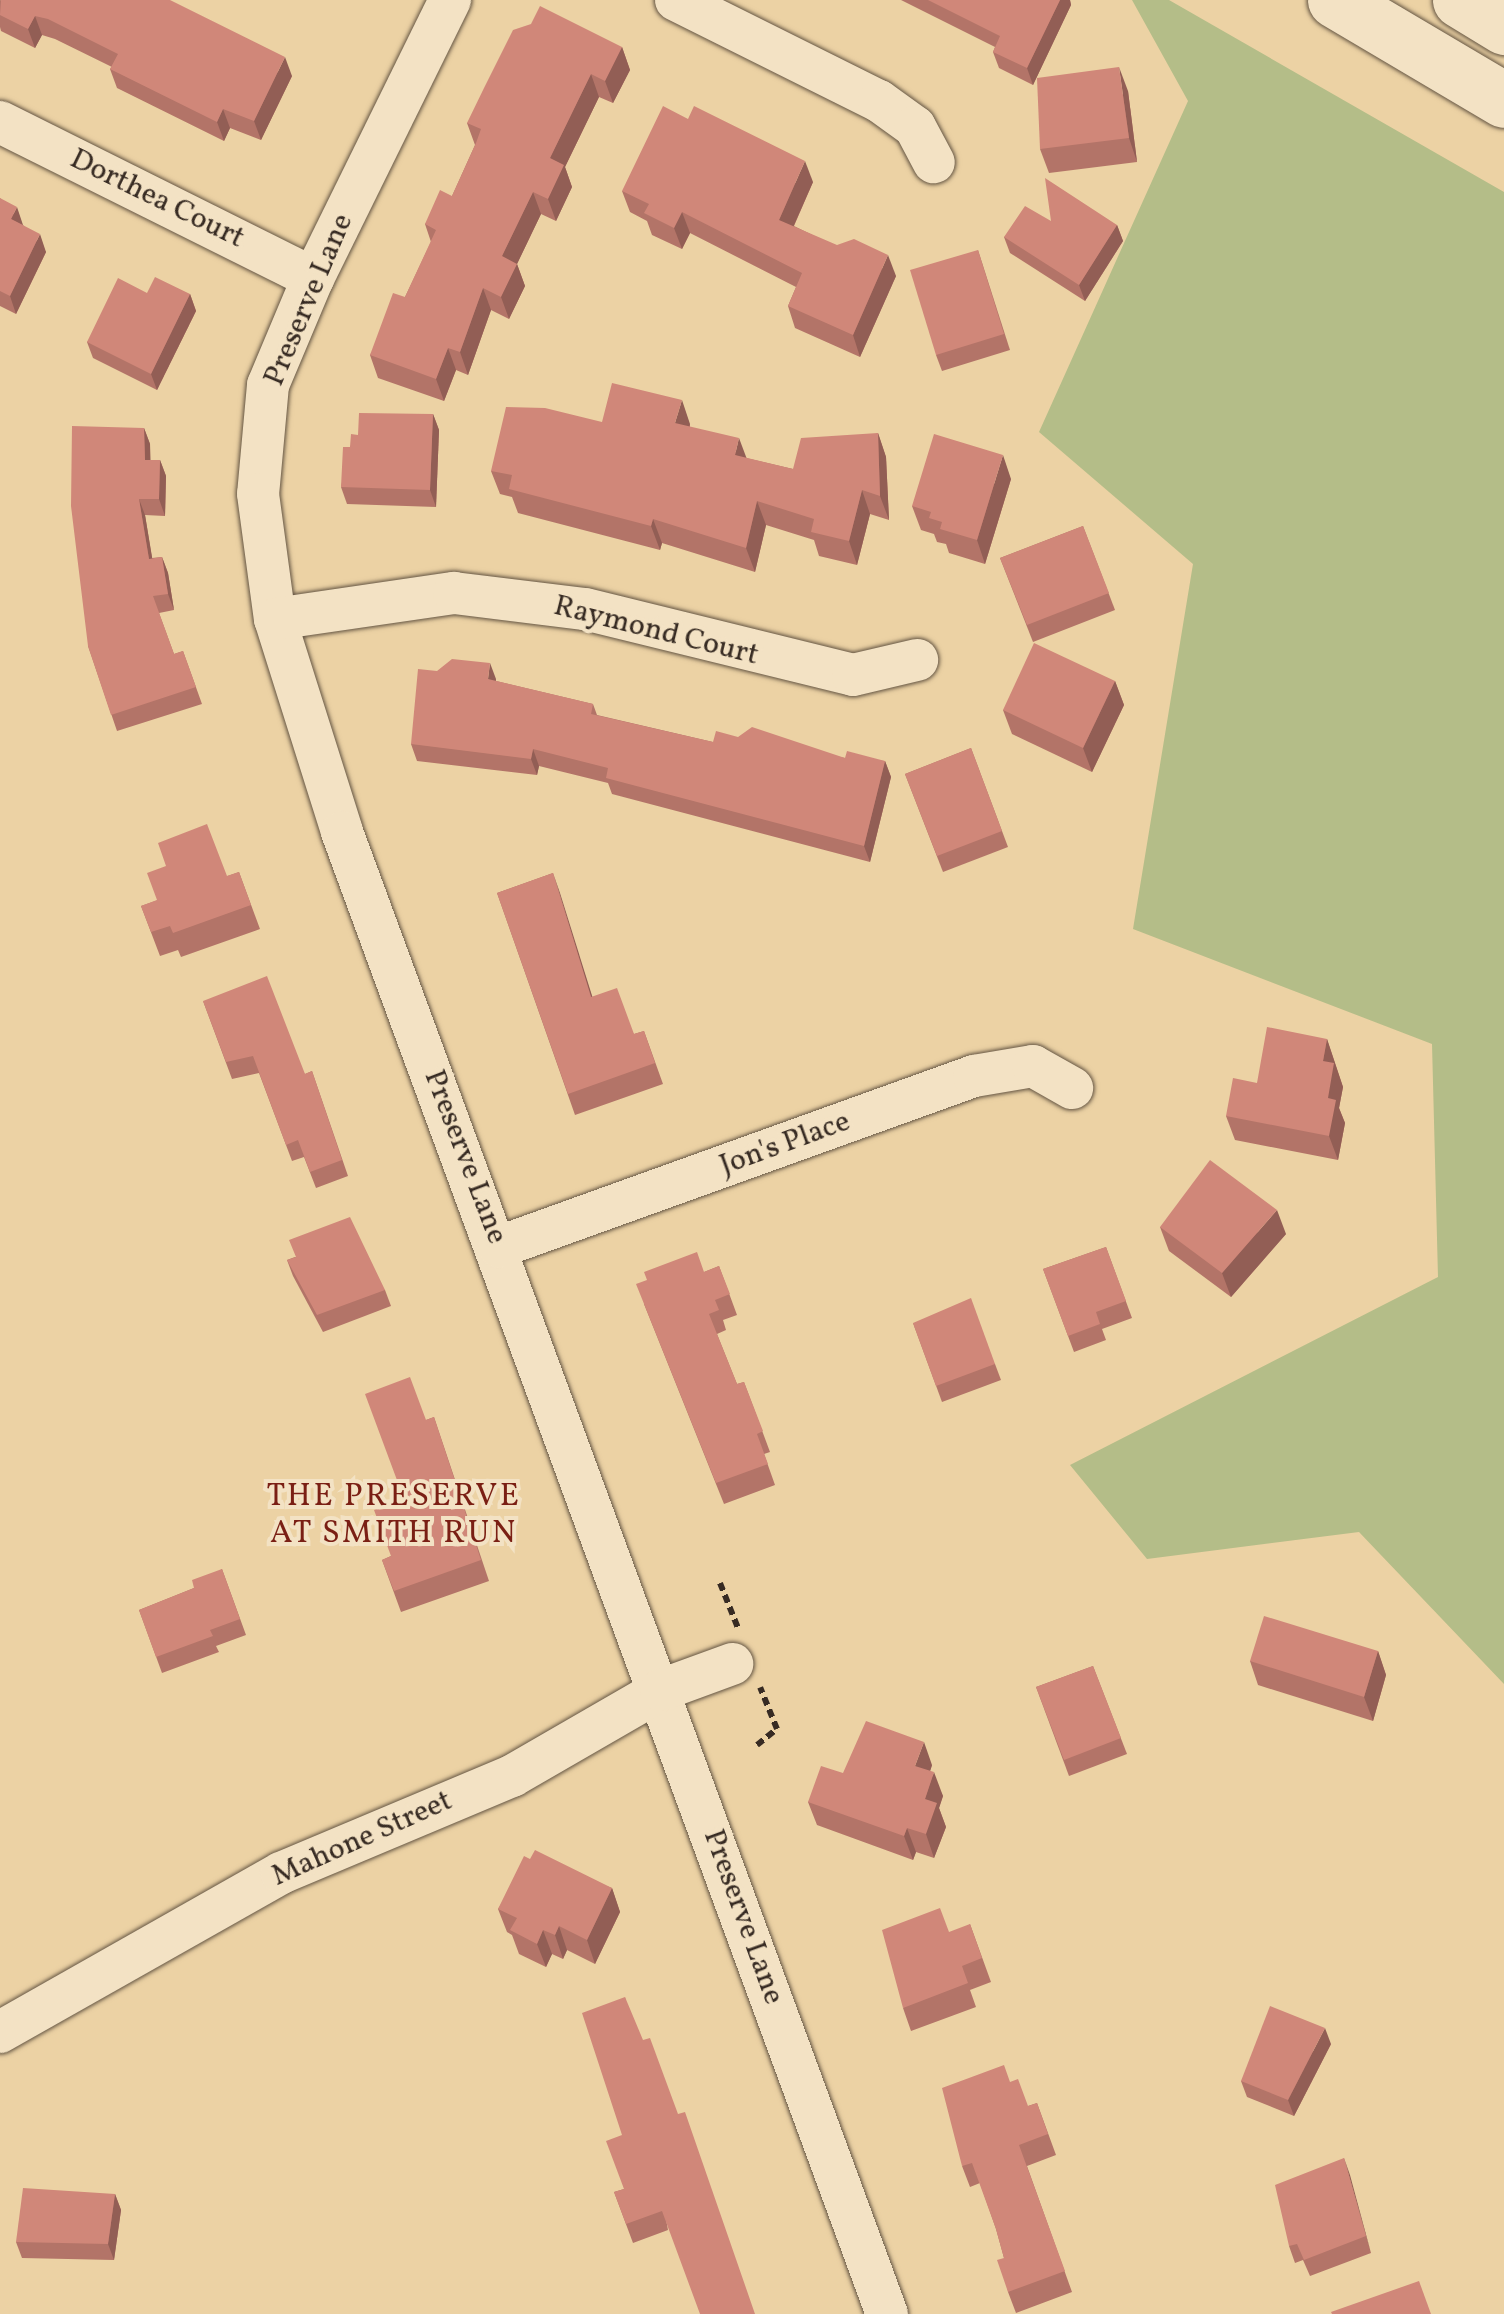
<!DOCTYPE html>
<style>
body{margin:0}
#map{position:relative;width:1504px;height:2314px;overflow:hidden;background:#ecd2a4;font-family:Vollkorn,serif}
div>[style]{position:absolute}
.green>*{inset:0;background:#b4bd88}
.path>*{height:6px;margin-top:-3px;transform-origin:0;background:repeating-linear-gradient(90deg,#372b23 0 8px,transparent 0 13px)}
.roads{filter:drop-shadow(0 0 2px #645543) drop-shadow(0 0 2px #645543)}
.minor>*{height:42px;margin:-21px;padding:0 21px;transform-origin:21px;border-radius:21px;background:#f3e2c4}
.secondary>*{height:55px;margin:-27.5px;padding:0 27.5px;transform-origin:27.5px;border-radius:27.5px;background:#f3e2c4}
.wall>*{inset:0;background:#b37468}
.shaded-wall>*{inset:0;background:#925e55}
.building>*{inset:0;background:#d08779}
span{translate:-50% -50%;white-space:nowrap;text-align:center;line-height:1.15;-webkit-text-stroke:8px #f3e2c4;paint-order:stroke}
.street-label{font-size:30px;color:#372b23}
.neighbourhood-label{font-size:32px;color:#7a1f14;letter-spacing:2.5px}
</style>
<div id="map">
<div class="green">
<i style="clip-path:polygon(1132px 0,1169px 0,1504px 192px,1504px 1684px,1359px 1532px,1147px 1559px,1070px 1465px,1438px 1277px,1432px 1044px,1133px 929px,1193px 564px,1039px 432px,1188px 101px)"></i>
</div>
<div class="path">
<i style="left:720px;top:1583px;width:48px;rotate:68.2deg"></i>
<i style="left:757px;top:1745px;width:26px;rotate:-39deg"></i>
<i style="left:777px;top:1729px;width:45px;rotate:-112deg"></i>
</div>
<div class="roads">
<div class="minor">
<i style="left:450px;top:0;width:310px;rotate:116.2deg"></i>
<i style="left:313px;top:278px;width:116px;rotate:112.8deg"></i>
<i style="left:268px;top:385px;width:109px;rotate:95.2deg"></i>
<i style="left:258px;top:494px;width:126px;rotate:82.3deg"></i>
<i style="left:275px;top:619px;width:223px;rotate:72.5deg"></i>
<i style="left:342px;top:832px;width:1579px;rotate:69.81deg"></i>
<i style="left:676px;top:0;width:227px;rotate:26.5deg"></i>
<i style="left:879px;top:101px;width:44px;rotate:35.8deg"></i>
<i style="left:915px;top:127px;width:40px;rotate:62deg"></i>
<i style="left:0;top:122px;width:350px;rotate:26.5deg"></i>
<i style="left:275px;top:619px;width:181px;rotate:-8.3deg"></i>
<i style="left:454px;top:593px;width:132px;rotate:7deg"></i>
<i style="left:585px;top:609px;width:276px;rotate:13.8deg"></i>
<i style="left:853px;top:675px;width:66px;rotate:-13.2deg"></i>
<i style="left:499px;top:1247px;width:505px;rotate:-19.8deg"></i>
<i style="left:974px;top:1076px;width:60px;rotate:-9.6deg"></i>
<i style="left:1033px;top:1066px;width:45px;rotate:29.4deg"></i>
<i style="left:0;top:2032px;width:323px;rotate:-29.5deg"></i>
<i style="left:281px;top:1873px;width:251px;rotate:-22.8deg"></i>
<i style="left:512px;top:1776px;width:172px;rotate:-30deg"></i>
<i style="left:661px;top:1690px;width:76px;rotate:-20.1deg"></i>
</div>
<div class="secondary">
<i style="left:1335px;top:0;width:196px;rotate:30.6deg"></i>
<i style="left:1460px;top:0;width:52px;rotate:31.5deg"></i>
</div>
</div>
<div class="wall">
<i style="clip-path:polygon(0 0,292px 76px,261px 140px,230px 128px,224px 141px,117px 88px,110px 69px,112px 67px,55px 39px,42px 35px,35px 48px,1px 31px,0 27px)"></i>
<i style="clip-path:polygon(901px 0,1070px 0,1071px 5px,1033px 85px,999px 68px,993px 52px,995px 47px)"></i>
<i style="clip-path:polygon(622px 47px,630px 70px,613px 103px,599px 97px,565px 167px,572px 187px,556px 221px,541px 214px,517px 264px,525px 286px,509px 319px,491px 310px,468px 375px,456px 370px,444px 401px,378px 378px,370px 355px,405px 297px,431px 242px,425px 224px,452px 196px,475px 145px,467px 123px)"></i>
<i style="clip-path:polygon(1128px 91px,1137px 162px,1049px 173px,1040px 149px)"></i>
<i style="clip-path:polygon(813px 182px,794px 226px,896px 276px,860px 357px,795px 328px,788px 306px,796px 287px,690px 233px,682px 249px,652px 235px,647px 221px,630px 212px,622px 191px)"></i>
<i style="clip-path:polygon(0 198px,46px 252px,16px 314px,0 306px)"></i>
<i style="clip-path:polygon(1051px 221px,1117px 225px,1123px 241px,1085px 301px,1010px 253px,1004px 237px)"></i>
<i style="clip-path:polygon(978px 250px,1010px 350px,942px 371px,936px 355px)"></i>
<i style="clip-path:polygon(147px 293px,190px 294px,196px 311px,157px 390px,93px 358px,87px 342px)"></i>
<i style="clip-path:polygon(433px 414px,439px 430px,436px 507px,347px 504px,341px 487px,350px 447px,358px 435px)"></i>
<i style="clip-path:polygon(602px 422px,690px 424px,690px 427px,746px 458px,793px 469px,878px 433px,886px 457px,889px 520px,870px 514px,857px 565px,819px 556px,814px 540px,766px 525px,755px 572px,662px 543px,660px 550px,518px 513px,512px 497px,500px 494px,491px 471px)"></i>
<i style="clip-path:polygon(144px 428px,150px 444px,150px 460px,160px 460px,166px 476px,165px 516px,145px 515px,152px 558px,162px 557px,168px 573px,174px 610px,159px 613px,174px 654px,183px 651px,202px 704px,117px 731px,88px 646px)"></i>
<i style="clip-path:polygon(1011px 479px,985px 564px,949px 553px,946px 544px,937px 542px,934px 534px,921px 530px,912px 506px)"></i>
<i style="clip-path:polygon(1083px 526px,1115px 610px,1033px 642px,1000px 558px)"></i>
<i style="clip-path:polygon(496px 679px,496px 681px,593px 704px,597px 715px,713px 742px,738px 737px,845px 758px,885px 761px,891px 777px,870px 862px,612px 794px,608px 783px,539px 766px,537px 775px,417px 761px,411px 744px)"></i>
<i style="clip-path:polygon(1115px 681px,1124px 705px,1092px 772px,1012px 734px,1003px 710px)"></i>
<i style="clip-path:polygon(971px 748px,1008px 847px,943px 872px,905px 774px)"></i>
<i style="clip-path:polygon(239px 872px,260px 929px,181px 957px,178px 950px,160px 956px,141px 906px)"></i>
<i style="clip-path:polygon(553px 873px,592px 997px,634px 1034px,644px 1031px,663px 1084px,575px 1115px,497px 893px)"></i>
<i style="clip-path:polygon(203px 1001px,305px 1074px,312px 1071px,348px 1176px,316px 1188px,304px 1157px,292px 1161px,259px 1073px,232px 1079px)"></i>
<i style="clip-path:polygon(1327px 1039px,1343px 1087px,1339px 1108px,1345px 1123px,1338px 1160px,1235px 1140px,1226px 1116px,1257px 1083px)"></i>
<i style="clip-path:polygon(1160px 1227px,1286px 1234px,1231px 1297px,1169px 1251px)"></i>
<i style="clip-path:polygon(1106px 1247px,1132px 1318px,1102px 1329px,1106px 1340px,1074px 1352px,1043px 1269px)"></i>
<i style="clip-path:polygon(295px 1257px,385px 1290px,391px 1306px,323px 1332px,293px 1276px,287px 1260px)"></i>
<i style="clip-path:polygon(719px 1266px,737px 1315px,723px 1320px,726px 1330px,717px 1334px,737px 1384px,744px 1382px,770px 1452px,764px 1454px,775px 1485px,724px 1504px,644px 1304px,704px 1272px)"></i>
<i style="clip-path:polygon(913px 1323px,995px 1364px,1001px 1380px,942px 1402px)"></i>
<i style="clip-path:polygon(434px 1417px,489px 1581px,401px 1612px,382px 1560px,391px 1556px,404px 1499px,426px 1420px)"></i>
<i style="clip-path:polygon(222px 1569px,246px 1635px,216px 1646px,219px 1652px,162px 1673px,139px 1610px,194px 1588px)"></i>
<i style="clip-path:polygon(1378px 1651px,1386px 1675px,1373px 1721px,1258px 1685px,1250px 1661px)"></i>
<i style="clip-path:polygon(1093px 1666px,1127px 1754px,1069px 1776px,1036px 1687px)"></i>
<i style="clip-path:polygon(932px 1765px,930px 1771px,943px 1796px,939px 1808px,946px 1827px,934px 1858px,916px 1852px,913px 1860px,817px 1825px,808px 1802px,843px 1773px)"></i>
<i style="clip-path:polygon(530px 1859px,612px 1888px,620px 1912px,595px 1964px,567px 1950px,563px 1959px,552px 1954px,546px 1967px,519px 1954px,512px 1935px,507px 1932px,498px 1909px)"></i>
<i style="clip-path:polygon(970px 1924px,991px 1982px,970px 1990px,976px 2007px,911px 2031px,903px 2008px)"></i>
<i style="clip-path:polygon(625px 1997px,668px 2230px,633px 2243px,614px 2192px,624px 2189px,622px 2135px)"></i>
<i style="clip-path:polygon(1331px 2044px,1294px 2116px,1247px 2097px,1241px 2081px)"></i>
<i style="clip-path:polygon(1037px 2103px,1056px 2155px,1027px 2166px,1072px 2292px,1016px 2313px,1008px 2292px,1004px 2258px,996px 2229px,980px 2183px,970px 2187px,962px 2166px,1028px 2106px)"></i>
<i style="clip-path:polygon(1344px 2158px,1371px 2253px,1310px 2276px,1303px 2260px,1295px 2263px,1289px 2246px)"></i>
<i style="clip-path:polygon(115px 2194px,121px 2210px,114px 2260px,22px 2258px,16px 2242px)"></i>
</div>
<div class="shaded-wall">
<i style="clip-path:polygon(1060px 0,1070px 0,1071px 5px,1033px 85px,1027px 68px)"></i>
<i style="clip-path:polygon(35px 16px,42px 35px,35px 48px,28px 29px)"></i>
<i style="clip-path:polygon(622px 47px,630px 70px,613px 103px,605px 81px)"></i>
<i style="clip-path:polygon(285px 57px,292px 76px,261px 140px,254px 121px)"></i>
<i style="clip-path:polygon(1119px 67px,1128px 91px,1137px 162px,1129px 138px)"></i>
<i style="clip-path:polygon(591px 74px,599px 97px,565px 167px,572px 187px,556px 221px,548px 199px,550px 158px)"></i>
<i style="clip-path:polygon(223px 109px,230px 128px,224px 141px,217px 122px)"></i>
<i style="clip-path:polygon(805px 161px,813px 182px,787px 241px,779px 220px)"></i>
<i style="clip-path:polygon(533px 192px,541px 214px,517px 264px,525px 286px,509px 319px,501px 297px,502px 256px)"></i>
<i style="clip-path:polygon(17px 207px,23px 225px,11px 219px)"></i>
<i style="clip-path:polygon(682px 212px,690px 233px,682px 249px,674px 228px)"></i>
<i style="clip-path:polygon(1117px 225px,1123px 241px,1085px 301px,1079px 285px)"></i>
<i style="clip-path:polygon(40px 234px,46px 252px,16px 314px,10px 296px)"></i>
<i style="clip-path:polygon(888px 255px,896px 276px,860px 357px,853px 335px)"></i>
<i style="clip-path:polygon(483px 288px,491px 310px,468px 375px,460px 352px)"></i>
<i style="clip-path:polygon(190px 294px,196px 311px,157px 390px,151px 374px)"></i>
<i style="clip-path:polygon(448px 348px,456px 370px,444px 401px,436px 379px)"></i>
<i style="clip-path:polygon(682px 400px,690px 424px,683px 447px,675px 423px)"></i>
<i style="clip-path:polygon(433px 414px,439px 430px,436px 507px,430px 490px)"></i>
<i style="clip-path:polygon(144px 428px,150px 444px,151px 476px,145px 460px)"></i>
<i style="clip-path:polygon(878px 433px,886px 457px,889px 520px,880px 496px)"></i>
<i style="clip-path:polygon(739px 438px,748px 462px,735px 455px)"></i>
<i style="clip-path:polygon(1003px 455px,1011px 479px,985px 564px,977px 540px)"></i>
<i style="clip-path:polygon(160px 460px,166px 476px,165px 516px,159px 499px)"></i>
<i style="clip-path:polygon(862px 490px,870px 514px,857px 565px,849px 541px)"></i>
<i style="clip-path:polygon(139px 499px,145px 515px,155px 575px,149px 559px)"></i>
<i style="clip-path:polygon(757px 501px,766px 525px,755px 572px,746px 548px)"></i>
<i style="clip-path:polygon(653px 519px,662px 543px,660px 550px,651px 526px)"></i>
<i style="clip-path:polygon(162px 557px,168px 573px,174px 610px,168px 594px)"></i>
<i style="clip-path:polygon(490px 663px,496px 679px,494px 696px,488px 679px)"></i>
<i style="clip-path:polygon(1115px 681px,1124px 705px,1092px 772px,1083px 748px)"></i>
<i style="clip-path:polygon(533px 749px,539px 766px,537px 775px,531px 759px)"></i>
<i style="clip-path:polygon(885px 761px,891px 777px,870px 862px,864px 846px)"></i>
<i style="clip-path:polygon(553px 873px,560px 893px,599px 1018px,591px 997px)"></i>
<i style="clip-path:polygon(1327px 1039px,1343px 1087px,1339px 1108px,1345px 1123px,1338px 1160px,1329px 1136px,1323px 1061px)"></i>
<i style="clip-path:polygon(1277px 1210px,1286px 1234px,1231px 1297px,1222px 1273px)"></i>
<i style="clip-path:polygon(1378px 1651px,1386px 1675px,1373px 1721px,1364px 1697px)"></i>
<i style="clip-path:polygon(924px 1742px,932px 1765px,924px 1790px,915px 1766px)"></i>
<i style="clip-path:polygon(934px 1772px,943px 1796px,939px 1808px,946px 1827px,934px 1858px,926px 1834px,925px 1799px)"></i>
<i style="clip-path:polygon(907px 1828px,916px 1852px,913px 1860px,904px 1836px)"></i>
<i style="clip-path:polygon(612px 1888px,620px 1912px,595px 1964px,587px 1940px)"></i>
<i style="clip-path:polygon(559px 1926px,567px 1950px,563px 1959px,555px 1935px)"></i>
<i style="clip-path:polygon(543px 1930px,552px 1954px,546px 1967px,537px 1944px)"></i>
<i style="clip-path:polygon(1325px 2028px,1331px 2044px,1294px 2116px,1288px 2100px)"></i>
<i style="clip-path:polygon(1344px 2158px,1350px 2175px,1371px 2253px,1366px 2236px)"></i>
<i style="clip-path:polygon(115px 2194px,121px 2210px,114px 2260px,108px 2244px)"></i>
</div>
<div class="building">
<i style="clip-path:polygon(1px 0,170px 0,285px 57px,254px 121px,223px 109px,217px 122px,110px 69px,118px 54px,48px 19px,35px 16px,28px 29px,0 15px)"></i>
<i style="clip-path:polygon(928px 0,1060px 0,1027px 68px,993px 52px,1000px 36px)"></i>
<i style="clip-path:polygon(540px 6px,622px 47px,605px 81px,591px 74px,550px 158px,564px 165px,548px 199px,533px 192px,502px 256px,517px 264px,501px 297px,483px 288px,460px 352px,448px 348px,436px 379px,370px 355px,393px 293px,405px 297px,436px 230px,425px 224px,440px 190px,452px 196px,476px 143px,481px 129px,467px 123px,484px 88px,513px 30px,531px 24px)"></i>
<i style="clip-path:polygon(1119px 67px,1129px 138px,1040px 149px,1037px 78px)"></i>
<i style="clip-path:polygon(663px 106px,688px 119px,694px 106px,805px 161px,779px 220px,837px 245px,854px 239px,888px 255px,853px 335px,788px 306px,802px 273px,682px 212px,674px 228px,644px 213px,649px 204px,622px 191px)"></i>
<i style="clip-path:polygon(1045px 178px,1117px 225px,1079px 285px,1004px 237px,1025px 206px,1051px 221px)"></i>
<i style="clip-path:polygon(0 198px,17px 207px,11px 219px,40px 234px,10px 296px,0 291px)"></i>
<i style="clip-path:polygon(978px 250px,1004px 334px,936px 355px,910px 270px)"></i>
<i style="clip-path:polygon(155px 277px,190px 294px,151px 374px,87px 342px,118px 278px,147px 293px)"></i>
<i style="clip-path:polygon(612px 383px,682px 400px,675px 423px,739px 438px,735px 455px,793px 469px,801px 438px,878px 433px,880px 496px,862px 490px,849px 541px,811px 532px,814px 519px,757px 501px,746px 548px,653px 519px,651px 526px,509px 489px,512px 475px,491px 471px,506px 407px,545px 408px,602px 422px)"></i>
<i style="clip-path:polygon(359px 413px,433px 414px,430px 490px,341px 487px,343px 447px,350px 447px,351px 434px,358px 435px)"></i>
<i style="clip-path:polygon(72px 426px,144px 428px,145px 460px,160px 460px,159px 499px,139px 499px,149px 559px,162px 557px,168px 594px,153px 596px,174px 654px,183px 651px,196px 687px,111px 715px,88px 646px,71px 506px)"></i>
<i style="clip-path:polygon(934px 434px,1003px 455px,977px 540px,940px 529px,942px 522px,929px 518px,931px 512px,912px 506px)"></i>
<i style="clip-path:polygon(1083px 526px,1109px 593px,1027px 625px,1000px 558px)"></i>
<i style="clip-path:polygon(1034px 643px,1115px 681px,1083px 748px,1003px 710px)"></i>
<i style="clip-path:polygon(452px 659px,490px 663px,488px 679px,593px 704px,591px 714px,713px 742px,716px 731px,738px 737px,752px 727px,845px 758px,847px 751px,885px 761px,864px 846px,606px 778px,608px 768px,533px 749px,531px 759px,411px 744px,418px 669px,437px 671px)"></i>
<i style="clip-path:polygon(971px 748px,1002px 831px,937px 856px,905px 774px)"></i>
<i style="clip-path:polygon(207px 824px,227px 876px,239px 872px,251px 905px,173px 933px,170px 926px,151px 932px,141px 906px,157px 900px,147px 873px,166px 866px,158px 843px)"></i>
<i style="clip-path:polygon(553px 873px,591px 997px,617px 988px,634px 1034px,644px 1031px,655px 1063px,568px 1094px,497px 893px)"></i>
<i style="clip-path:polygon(267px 976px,305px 1074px,312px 1071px,342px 1160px,310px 1172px,298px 1140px,286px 1145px,253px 1056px,226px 1062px,203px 1001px)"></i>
<i style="clip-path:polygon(1267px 1027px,1327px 1039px,1323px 1061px,1334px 1063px,1328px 1098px,1336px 1100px,1329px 1136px,1226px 1116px,1233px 1078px,1257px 1083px)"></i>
<i style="clip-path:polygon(1210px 1160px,1277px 1210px,1222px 1273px,1160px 1227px)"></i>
<i style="clip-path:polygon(350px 1217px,385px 1290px,317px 1315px,287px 1260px,296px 1257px,289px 1240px)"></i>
<i style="clip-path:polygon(1106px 1247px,1126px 1301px,1096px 1312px,1100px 1324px,1068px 1336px,1043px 1269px)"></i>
<i style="clip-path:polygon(697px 1252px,704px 1272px,719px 1266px,730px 1294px,715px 1300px,719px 1310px,709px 1314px,737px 1384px,744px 1382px,763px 1431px,757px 1434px,768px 1464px,716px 1483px,636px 1284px,647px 1280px,644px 1272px)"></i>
<i style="clip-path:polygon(971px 1298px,995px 1364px,936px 1386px,913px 1323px)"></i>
<i style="clip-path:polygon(410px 1377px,426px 1420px,434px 1417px,481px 1560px,394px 1591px,382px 1560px,391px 1556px,374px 1510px,404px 1499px,365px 1394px)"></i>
<i style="clip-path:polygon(222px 1569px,240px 1619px,210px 1630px,213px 1636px,156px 1657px,139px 1610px,194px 1588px,192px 1580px)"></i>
<i style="clip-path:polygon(1264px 1616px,1378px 1651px,1364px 1697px,1250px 1661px)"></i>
<i style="clip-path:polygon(1093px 1666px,1121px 1738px,1064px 1760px,1036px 1687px)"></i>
<i style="clip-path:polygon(866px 1721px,924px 1742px,915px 1766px,934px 1772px,925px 1799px,937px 1803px,926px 1834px,907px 1828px,904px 1836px,808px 1802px,821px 1766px,843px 1773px)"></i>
<i style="clip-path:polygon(535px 1850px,612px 1888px,587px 1940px,559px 1926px,555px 1935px,543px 1930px,537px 1944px,510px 1930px,517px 1918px,498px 1909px,524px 1856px,530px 1859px)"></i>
<i style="clip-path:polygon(940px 1908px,949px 1932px,970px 1924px,982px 1958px,962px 1966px,968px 1983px,903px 2008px,882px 1930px)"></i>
<i style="clip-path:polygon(625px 1997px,643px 2040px,650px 2038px,678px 2114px,685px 2112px,755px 2314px,700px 2314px,662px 2211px,626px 2224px,614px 2192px,624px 2189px,606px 2141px,622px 2135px,582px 2013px)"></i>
<i style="clip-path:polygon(1270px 2006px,1325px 2028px,1288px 2100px,1241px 2081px)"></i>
<i style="clip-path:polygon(1004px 2065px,1010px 2082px,1018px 2079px,1028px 2106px,1037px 2103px,1048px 2134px,1019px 2145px,1065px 2271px,1008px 2292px,997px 2260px,1004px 2258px,996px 2229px,972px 2163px,962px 2166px,942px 2088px)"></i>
<i style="clip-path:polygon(1344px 2158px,1366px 2236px,1304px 2260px,1297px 2244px,1289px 2246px,1275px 2185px)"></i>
<i style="clip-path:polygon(23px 2188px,115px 2194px,108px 2244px,16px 2242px)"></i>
<i style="clip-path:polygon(1419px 2281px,1431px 2314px,1332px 2314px,1331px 2312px)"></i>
</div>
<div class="street-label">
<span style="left:157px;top:199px;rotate:26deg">Dorthea Court</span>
<span style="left:309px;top:300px;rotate:-67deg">Preserve Lane</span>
<span style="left:656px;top:631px;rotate:14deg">Raymond Court</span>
<span style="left:785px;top:1144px;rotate:-20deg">Jon's Place</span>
<span style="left:465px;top:1157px;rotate:69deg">Preserve Lane</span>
<span style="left:362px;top:1839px;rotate:-24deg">Mahone Street</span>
<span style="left:743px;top:1917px;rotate:70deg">Preserve Lane</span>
</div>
<div class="neighbourhood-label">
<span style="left:394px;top:1516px">THE PRESERVE<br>AT SMITH RUN</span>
</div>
</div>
